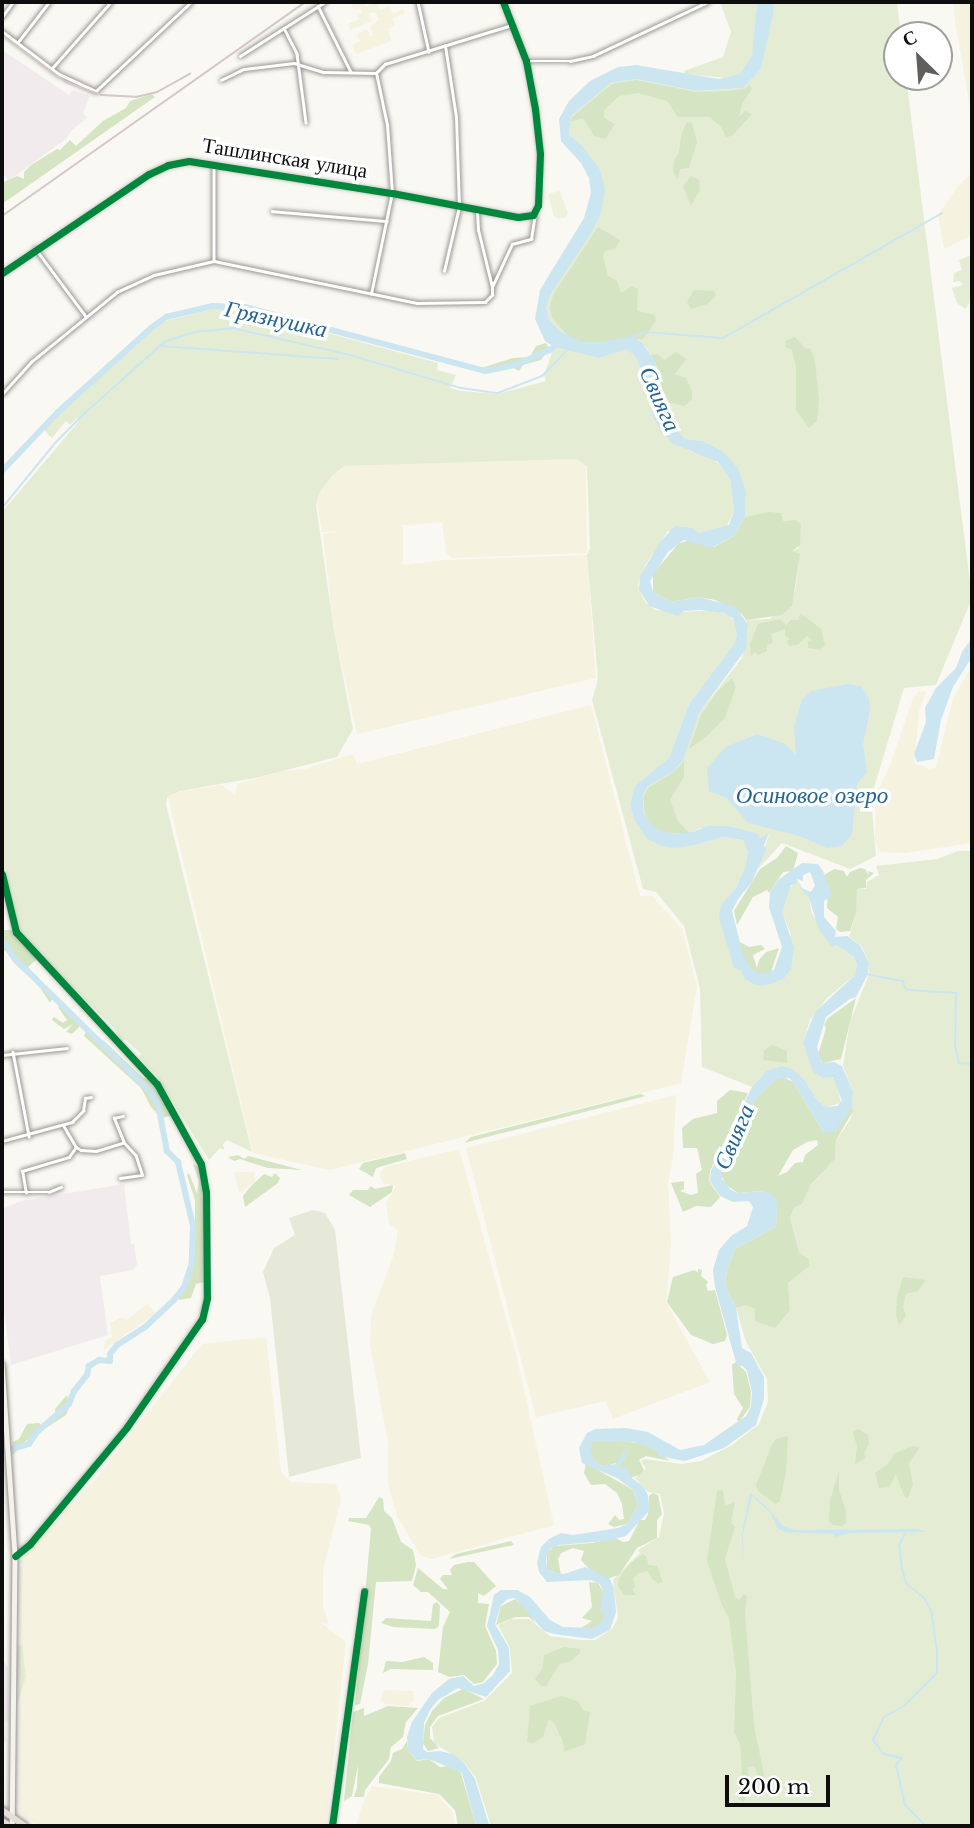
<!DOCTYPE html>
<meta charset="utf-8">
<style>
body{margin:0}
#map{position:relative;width:974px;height:1828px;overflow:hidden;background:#faf8f2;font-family:"Libre Baskerville",serif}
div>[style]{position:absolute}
.industrial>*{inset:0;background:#f1ebee}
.farmland>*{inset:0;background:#f5f2df}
.green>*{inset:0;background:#e4edd4}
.forest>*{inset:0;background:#d5e4c2}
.cemetery>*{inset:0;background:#e6e9d7}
.pitch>*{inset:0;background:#edf2dd}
.water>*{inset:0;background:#cbe5f1}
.stream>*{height:2px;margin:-1px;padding:0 1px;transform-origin:1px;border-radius:1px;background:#cbe5f1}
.river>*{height:6px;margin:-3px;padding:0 3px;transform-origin:3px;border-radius:3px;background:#cbe5f1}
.roads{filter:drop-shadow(0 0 2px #949390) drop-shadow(0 0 2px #949390)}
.street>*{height:2.5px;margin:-1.25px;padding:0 1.25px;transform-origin:1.25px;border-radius:1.25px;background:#fefefd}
.secondary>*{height:4.5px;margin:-2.25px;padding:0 2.25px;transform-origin:2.25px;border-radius:2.25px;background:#f4f2ea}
.highway>*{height:6px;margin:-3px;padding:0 3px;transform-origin:3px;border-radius:3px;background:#e7ded7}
.rail>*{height:2px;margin:-1px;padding:0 1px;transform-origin:1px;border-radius:1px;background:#d5c6c7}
.cycleway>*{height:7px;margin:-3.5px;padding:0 3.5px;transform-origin:3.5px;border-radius:3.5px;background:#00873e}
span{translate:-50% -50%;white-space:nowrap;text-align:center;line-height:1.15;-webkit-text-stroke:7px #fff;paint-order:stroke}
.street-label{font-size:21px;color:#0d0d0d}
.water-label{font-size:23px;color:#226592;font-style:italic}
.frame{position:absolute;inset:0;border:4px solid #0d0d0d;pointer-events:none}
.north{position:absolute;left:883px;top:21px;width:70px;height:70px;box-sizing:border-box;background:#fff;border:2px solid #9e9e9e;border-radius:50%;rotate:335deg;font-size:19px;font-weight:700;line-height:28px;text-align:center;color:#0d0d0d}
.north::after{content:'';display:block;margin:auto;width:24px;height:32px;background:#605f5d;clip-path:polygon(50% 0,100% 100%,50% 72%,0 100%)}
.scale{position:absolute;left:725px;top:1775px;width:105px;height:32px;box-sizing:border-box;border:4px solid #0d0d0d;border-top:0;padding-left:9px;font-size:21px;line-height:24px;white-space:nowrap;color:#0d0d0d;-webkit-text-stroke:5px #fff;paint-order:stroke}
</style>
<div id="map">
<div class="industrial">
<i style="clip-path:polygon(2px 50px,69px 95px,73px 90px,90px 96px,83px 113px,87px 118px,72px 130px,66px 139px,8px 181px,2px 172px)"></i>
<i style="clip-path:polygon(124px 1184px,131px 1244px,134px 1244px,137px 1265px,133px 1270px,100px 1276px,108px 1335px,11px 1365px,2px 1294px,2px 1209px,21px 1201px)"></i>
<i style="clip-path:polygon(2px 1659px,8px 1667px,9px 1721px,5px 1723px,6px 1741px,2px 1747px)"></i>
</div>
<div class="farmland">
<i style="clip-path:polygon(349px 2px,364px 2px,366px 6px,377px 2px,380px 10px,390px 6px,393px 14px,403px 9px,405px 13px,393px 18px,395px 25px,388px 29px,391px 41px,356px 54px,352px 45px,360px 41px,357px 34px,367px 29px,370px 36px,373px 35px,370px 27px,379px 19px,375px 12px,369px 14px,372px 21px,350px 30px,348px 24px,359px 19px,357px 15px,362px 12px,360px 8px,355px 10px)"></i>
<i style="clip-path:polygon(954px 2px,972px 2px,972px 120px,954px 15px)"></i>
<i style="clip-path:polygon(972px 173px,972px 235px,944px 249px,938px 215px,958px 186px)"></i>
<i style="clip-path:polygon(576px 459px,586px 467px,587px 553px,451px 558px,446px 552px,442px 522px,403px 525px,403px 565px,446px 560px,587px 555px,596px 678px,357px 734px,334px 630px,323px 534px,341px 531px,322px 532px,317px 505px,320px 492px,332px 476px,344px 466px)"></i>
<i style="clip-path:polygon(972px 666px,972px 843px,905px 853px,879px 852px,875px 840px,876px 795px,891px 763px,912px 701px,918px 692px,926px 691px,919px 711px,914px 763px,930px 769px,936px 767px,953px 698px)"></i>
<i style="clip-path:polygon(591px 705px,640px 896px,651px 895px,682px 929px,697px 987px,681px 1083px,330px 1170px,253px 1153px,168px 797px,182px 791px,222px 785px,235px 796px,237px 784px,283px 771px,305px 769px,353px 754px,357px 764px)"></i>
<i style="clip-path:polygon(676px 1095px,673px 1159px,668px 1183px,671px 1246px,666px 1302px,710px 1382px,613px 1419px,605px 1401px,536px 1417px,466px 1148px)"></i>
<i style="clip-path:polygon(459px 1149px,516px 1354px,554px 1525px,432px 1559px,421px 1556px,397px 1516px,388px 1484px,388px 1442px,370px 1346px,371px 1316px,394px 1254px,398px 1231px,389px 1224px,386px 1203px,396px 1186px,383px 1183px,379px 1174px,385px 1167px)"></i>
<i style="clip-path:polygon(234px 1172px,254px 1172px,255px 1182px,239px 1193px)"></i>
<i style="clip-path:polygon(147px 1304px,156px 1313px,104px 1350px,105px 1341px,112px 1337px,110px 1323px,122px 1317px,127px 1320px)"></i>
<i style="clip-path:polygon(266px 1337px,281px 1472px,291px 1482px,336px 1484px,341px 1499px,323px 1570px,323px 1607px,329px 1624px,321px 1623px,346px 1642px,326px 1826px,38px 1826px,20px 1813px,19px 1804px,20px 1701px,24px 1684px,20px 1645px,20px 1567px,23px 1565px,19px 1562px,98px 1476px,202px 1344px)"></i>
<i style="clip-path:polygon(384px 1690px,413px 1691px,414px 1701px,408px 1706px,385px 1704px,381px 1699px)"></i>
<i style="clip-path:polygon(372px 1786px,438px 1795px,452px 1811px,455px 1826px,356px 1826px,363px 1802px)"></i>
</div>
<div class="green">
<i style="clip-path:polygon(720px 2px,757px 2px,753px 58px,740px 74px,728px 78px,685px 74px,684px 71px,723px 57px,731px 32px)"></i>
<i style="clip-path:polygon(774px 2px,897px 2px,901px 35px,897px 35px,897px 77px,906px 77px,972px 598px,936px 685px,904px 688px,871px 798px,876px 856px,850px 869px,782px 843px,758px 869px,769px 834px,759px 838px,700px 828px,692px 832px,674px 834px,650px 823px,643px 811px,643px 795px,648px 786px,673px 772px,699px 713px,742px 658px,748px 631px,746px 620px,770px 619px,795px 591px,799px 563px,792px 551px,799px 548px,791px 523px,761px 515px,745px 517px,746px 493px,702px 441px,685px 439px,670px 424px,663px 411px,653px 358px,645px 346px,582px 342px,558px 330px,549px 319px,546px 308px,550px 295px,601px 213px,585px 149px,569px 134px,571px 116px,611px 83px,636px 79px,696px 91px,743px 88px,761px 69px)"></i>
<i style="clip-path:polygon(972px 255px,972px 282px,969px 304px,965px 309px,957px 303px,952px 288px,963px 285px,960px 281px,953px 282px,954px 273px,962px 270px,959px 260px)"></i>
<i style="clip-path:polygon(215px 308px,250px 312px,438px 363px,437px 370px,456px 375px,450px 388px,461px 391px,498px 394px,546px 381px,544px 375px,554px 347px,599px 357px,626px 349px,636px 356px,644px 375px,652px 414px,689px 451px,711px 457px,723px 468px,730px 479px,734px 511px,726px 528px,698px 533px,668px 531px,646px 564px,638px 583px,639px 589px,645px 602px,655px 610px,682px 612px,713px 610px,729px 615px,736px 623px,737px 635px,734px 644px,689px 704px,669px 758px,635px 786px,630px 805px,634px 820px,696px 845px,723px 837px,743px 840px,748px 852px,745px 868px,736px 888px,721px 905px,741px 970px,774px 983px,791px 935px,782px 912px,786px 894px,797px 879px,809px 898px,812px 914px,836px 945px,853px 956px,857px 964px,855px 975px,827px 998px,810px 1020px,803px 1042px,836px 1082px,841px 1103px,826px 1107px,817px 1100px,804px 1079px,782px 1066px,766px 1071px,752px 1087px,702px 1067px,700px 989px,684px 926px,656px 892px,643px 889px,592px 700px,598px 679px,587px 555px,590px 549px,587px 467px,576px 459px,344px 466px,332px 476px,320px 492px,316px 505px,334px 630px,353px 729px,337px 757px,255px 778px,180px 791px,167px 797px,166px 805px,252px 1152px,227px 1140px,223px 1144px,224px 1150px,220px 1148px,209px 1160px,156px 1075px,139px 1057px,141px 1054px,125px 1039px,123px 1041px,120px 1039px,115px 1029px,19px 933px,2px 865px,2px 512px,80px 420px,77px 418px,70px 425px,66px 421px,52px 438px,44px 430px,55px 418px,162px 322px)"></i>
<i style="clip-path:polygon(958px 851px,972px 851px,972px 1826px,491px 1826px,476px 1778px,465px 1763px,434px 1743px,432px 1727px,439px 1718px,484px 1701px,512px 1673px,510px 1648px,498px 1625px,511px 1619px,529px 1619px,550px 1636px,580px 1640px,595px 1640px,612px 1629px,618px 1618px,613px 1580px,640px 1553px,638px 1550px,659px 1537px,664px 1513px,660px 1494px,648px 1492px,635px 1478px,646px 1469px,641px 1461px,645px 1459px,681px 1464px,701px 1461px,732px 1445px,759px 1424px,768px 1402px,767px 1379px,746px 1342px,736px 1308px,746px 1305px,790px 1310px,788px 1283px,809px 1259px,799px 1252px,790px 1218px,794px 1208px,802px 1204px,811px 1184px,835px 1159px,836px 1140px,851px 1119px,853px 1092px,843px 1066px,850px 1022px,869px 974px,869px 963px,861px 945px,849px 937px,856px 913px,856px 893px,857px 889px,866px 889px,867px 882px,879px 875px,876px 866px,937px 859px)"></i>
<i style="clip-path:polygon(22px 1644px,26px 1677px,18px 1703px,16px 1654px,18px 1646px)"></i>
</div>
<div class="forest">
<i style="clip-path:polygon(636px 80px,696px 92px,726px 91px,744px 89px,750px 85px,752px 89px,742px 104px,739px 117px,745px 111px,752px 114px,732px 136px,726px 137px,721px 127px,710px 117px,678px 117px,667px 101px,638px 93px,619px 96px,604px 110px,604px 118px,615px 124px,605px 139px,594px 136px,583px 118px,570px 122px,572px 117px,612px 84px)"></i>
<i style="clip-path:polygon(152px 94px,155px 97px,2px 204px,2px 183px,17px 176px,24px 179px,24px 172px,31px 165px,57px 149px,60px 150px,70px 140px,76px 146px,103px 121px,126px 108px,130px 101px)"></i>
<i style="clip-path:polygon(687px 122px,692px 123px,697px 142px,689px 168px,680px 169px,678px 179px,673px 171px,674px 160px,679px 153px,681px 135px)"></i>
<i style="clip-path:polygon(691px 176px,699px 180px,700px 190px,691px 206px,683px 186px)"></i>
<i style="clip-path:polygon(598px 227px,620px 240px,615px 249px,605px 251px,603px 256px,608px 276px,617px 281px,621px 293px,632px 286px,638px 289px,637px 311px,655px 315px,656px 321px,643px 339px,622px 339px,595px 346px,572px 340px,552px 318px,550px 307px,553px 295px)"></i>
<i style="clip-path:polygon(694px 290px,714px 291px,716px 296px,707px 304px,691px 309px,687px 302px)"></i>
<i style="clip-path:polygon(795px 337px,806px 349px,810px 348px,815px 361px,819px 400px,817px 421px,809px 428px,796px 410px,796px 367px,792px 350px,785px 347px,785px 341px)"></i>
<i style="clip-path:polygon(546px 343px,549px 348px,541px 360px,523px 365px,519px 371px,512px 367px,484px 372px,481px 368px,513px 358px,530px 357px,536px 346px)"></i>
<i style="clip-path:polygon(676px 352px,686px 359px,675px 374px,686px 378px,692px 391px,692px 400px,684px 406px,663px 401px,659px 371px,651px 355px,657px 354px,665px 360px)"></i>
<i style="clip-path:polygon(769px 512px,781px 513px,783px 521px,795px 520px,801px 524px,800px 545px,792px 551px,800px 554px,792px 606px,782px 615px,746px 620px,742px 614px,715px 600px,699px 597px,671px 602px,653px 592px,653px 574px,678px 544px,689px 540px,714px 547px,734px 536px,745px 517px)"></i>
<i style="clip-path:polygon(800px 613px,821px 629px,825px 646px,819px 650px,808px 648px,808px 641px,812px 640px,807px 636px,797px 645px,789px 646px,787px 641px,790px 639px,785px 635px,785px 629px,771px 634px,773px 643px,767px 645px,767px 651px,758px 655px,755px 652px,751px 656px,750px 644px,758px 624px,780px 619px,786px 625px,791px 620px,799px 620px)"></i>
<i style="clip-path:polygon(732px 678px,736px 687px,725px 718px,707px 736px,689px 749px,701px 715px,717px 692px)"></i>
<i style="clip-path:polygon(684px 761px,684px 777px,670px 800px,678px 821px,690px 834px,659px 833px,649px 824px,644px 810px,644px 795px,649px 787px,674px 772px)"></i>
<i style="clip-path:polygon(786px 846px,798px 853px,793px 871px,783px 872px,769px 893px,767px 890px,753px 897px,737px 925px,734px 911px,760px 869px,777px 858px)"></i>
<i style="clip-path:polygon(860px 868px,865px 869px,869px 876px,868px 871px,874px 873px,866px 880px,866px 888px,857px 889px,856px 913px,850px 931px,840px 932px,836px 929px,838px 917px,827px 908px,828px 893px,821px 877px,834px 869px,844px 871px,847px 877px,850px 872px)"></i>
<i style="clip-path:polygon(2px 930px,13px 930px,34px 955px,36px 960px,28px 967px,49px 989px,53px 998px,50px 1003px,37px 983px,15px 964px,10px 953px,2px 950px)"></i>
<i style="clip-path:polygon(740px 942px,749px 947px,761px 945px,765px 949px,753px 955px,757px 968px,759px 960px,766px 952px,779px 948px,771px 972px,762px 976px,750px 969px,739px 949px)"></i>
<i style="clip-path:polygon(856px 998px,841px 1059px,823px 1063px,818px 1055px,826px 1028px,824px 1025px,828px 1018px)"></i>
<i style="clip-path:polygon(62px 1002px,80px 1019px,79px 1027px,72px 1034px,66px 1032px,73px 1024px,64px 1029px,52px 1020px,54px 1017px,63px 1023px,67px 1020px,58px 1007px)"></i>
<i style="clip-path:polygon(86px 1031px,104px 1041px,143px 1078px,150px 1079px,167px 1101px,171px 1116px,161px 1118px,151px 1107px,141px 1088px,84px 1036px)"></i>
<i style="clip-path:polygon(772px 1045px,787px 1051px,787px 1063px,763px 1060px,764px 1050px)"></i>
<i style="clip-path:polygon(evenodd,783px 1077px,793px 1082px,824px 1133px,852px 1107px,853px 1111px,836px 1140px,835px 1159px,811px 1184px,802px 1204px,794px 1208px,790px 1218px,799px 1252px,809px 1259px,809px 1266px,788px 1283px,790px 1310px,775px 1328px,755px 1321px,755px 1309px,746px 1305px,736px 1308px,725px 1286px,727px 1269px,735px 1249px,776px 1227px,777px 1208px,771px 1194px,760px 1191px,738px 1193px,725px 1184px,721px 1174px,745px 1128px,754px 1101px,771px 1081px,783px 1077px,817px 1140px,818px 1145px,805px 1155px,803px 1162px,795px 1163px,787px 1172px,778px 1176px,793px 1150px,807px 1142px,817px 1140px)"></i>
<i style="clip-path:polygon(730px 1090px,748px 1093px,710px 1171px,709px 1181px,720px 1197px,711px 1207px,696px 1206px,683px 1212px,671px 1183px,684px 1181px,684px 1189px,680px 1191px,691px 1195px,698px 1193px,696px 1174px,702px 1170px,697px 1148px,683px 1148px,682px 1128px,693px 1119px,717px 1113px,717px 1101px)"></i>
<i style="clip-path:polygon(640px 1094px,646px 1096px,464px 1143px,471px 1137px)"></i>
<i style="clip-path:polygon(405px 1153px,407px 1159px,376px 1168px,373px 1177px,359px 1169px,363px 1163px)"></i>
<i style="clip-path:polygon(238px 1155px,244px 1159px,248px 1156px,302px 1170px,268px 1168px,240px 1159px,234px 1161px,228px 1157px)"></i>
<i style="clip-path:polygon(193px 1164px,199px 1167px,203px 1187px,204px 1282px,196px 1284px,191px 1298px,180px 1300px,178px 1297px,190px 1275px,195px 1250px,195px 1200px,187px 1175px,189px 1173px,197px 1194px,199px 1181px)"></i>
<i style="clip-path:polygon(275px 1173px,280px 1178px,278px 1183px,245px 1207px,243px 1196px,251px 1186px,264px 1174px,272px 1177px)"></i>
<i style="clip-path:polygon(393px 1185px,392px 1192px,370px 1207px,349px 1195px,353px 1190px,368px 1190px,371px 1186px,375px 1189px)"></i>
<i style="clip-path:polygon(698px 1269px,702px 1270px,701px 1276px,708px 1282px,706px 1285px,708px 1291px,715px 1290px,727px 1335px,725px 1341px,713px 1344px,691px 1335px,667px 1302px,673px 1277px,694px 1270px,698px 1272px)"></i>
<i style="clip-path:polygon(903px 1277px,926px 1280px,918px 1291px,906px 1294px,903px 1307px,906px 1316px,899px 1325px,896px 1315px,897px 1297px)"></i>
<i style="clip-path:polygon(735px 1362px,746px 1372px,751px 1392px,750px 1407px,739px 1422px,737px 1419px,743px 1408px,734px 1394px,732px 1365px)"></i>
<i style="clip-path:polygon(67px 1395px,69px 1408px,66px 1415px,26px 1441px,12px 1456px,13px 1442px,19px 1439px,27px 1424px,39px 1423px,43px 1427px,55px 1417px,55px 1409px)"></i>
<i style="clip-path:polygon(858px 1429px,868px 1435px,869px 1443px,864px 1454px,866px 1458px,855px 1464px,857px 1446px,852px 1431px)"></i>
<i style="clip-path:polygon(788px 1436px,786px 1473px,780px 1501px,775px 1504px,758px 1491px,756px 1485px,772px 1444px,776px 1439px)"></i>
<i style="clip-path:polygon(594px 1438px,646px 1444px,670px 1461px,646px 1456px,639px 1460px,644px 1470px,642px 1474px,630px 1478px,615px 1463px,604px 1467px,594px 1462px,588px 1452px)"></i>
<i style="clip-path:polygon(911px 1446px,920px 1447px,909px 1463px,913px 1485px,908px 1498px,904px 1496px,896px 1474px,889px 1487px,879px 1488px,875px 1473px,887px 1465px,894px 1454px)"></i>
<i style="clip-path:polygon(586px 1463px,633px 1490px,638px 1506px,627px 1524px,614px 1527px,608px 1524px,615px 1515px,619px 1520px,624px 1519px,622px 1504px,617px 1493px,605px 1484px,591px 1485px,584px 1473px)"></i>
<i style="clip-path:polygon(839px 1471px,839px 1490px,846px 1511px,846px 1523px,842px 1526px,832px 1525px,829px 1521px,830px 1500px)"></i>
<i style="clip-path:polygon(723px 1490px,725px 1506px,735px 1502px,731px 1523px,735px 1527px,725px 1559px,735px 1597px,739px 1600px,744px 1594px,747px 1597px,745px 1613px,754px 1726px,765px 1780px,766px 1791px,760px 1789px,755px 1766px,748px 1767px,749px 1787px,744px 1802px,738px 1799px,739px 1789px,743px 1787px,740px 1744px,734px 1732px,736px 1673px,729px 1618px,721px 1603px,707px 1561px,717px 1491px)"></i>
<i style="clip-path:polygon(653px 1493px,658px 1495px,662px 1514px,657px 1520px,657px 1538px,637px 1548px,619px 1575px,607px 1579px,593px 1573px,581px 1560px,584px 1551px,573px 1548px,561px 1553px,558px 1559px,561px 1575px,547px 1569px,547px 1553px,554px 1546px,592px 1543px,616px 1538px,623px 1542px,629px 1541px,640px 1520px,645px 1520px,648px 1514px,649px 1496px)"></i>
<i style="clip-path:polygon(379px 1497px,383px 1499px,384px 1511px,392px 1518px,401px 1542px,413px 1550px,416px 1565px,412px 1581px,376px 1582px,368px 1664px,360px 1704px,355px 1705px,371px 1529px,369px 1525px,348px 1521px,349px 1518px,366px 1518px)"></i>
<i style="clip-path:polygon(511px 1541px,514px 1545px,449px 1559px,456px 1554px)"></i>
<i style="clip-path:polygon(643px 1554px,647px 1557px,648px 1565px,657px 1566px,663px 1582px,658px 1583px,652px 1579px,648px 1571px,639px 1573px,633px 1578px,635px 1586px,632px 1590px,637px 1595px,624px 1595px,618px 1586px,619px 1579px,629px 1564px)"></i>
<i style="clip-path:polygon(468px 1562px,474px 1562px,496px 1586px,484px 1596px,478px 1593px,478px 1603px,489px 1604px,485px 1626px,496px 1651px,497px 1664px,483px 1682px,474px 1684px,464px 1675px,449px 1677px,438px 1672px,443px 1627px,450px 1612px,428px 1592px,421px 1592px,413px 1585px,418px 1568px,443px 1589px,448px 1589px,440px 1579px,443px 1575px,452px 1575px,450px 1570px,454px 1565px)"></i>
<i style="clip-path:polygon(589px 1582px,598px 1583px,605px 1595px,607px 1618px,596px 1629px,581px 1628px,592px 1621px,582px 1618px,592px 1607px)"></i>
<i style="clip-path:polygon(515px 1599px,528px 1611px,536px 1624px,529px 1617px,515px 1617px,496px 1625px,501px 1606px)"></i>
<i style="clip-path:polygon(437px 1602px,440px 1606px,439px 1626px,435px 1629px,393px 1627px,381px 1623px,386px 1618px,431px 1621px,433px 1604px)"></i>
<i style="clip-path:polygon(564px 1647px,580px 1649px,580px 1653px,571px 1661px,560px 1664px,546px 1686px,541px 1686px,535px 1679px,543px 1667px,544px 1655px)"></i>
<i style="clip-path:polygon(424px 1657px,433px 1663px,433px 1670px,391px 1669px,383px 1673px,386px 1661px,402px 1662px)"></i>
<i style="clip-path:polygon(463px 1689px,484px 1699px,438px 1716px,430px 1727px,430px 1738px,439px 1748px,428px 1751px,423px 1743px,425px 1725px,432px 1711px,444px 1698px)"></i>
<i style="clip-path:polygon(561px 1696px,579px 1702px,583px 1710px,590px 1712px,585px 1744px,564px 1752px,563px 1742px,554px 1723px,549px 1719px,543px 1737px,534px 1743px,527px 1742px,530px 1706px)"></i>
<i style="clip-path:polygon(388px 1706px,418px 1708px,406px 1722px,403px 1737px,391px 1747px,389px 1759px,365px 1790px,364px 1797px,354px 1797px,357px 1787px,358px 1765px,352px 1796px,344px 1801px,353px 1712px,364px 1708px,364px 1716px)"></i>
<i style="clip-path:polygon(407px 1741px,408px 1751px,417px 1761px,429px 1759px,440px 1767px,450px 1766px,461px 1773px,476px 1826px,458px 1826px,455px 1810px,439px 1794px,379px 1783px,379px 1777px,391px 1761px,393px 1753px,402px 1749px)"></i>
</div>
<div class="cemetery">
<i style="clip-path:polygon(313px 1210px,325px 1213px,335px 1230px,361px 1458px,289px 1477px,270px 1298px,263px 1272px,274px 1248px,295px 1235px,289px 1218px)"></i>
</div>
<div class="pitch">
<i style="clip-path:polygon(559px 190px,568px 213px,566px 217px,558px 219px,554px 216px,548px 195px)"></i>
</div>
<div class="water">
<i style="clip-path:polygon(757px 2px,774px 2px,773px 14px,761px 69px,743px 88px,696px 91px,636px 79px,611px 83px,571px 116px,569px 134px,585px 149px,600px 170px,605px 189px,601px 213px,592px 232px,550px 295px,546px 308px,549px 319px,558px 330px,582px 342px,601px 342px,631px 336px,642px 343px,655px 361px,663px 411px,670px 423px,685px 439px,702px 441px,722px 451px,738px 468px,746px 493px,745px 517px,734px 536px,711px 548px,684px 540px,668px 552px,650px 581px,653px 592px,671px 602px,699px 597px,736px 607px,748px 625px,746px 649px,699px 713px,683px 760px,673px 772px,648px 786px,643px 795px,643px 811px,650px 823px,659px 830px,674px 834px,692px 832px,708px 826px,728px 826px,756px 833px,760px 838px,769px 833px,764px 845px,766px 850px,752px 882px,738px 899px,732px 911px,743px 955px,751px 969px,763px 974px,774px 970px,782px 947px,769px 907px,770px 892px,778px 880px,802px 863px,818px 864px,823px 871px,832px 896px,824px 901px,824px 917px,836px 931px,835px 937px,847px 936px,860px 945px,869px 963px,868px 974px,856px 997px,850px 999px,826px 1017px,817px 1047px,822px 1063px,834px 1062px,842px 1066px,853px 1092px,852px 1107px,836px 1131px,824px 1133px,793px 1082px,789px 1078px,776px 1079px,754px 1101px,745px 1128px,723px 1168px,722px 1179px,731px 1190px,738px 1193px,760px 1191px,771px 1194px,776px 1198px,777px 1208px,776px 1227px,735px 1249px,727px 1269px,725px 1286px,736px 1308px,742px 1348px,751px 1353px,764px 1377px,764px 1399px,756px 1425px,724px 1448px,685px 1461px,658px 1456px,658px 1453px,649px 1447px,633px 1442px,593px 1441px,590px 1448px,593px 1458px,601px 1466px,616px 1464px,626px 1447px,626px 1458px,618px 1466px,621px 1469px,626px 1466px,632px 1478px,643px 1486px,648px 1495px,649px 1511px,626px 1536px,607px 1541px,559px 1545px,550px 1549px,546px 1558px,547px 1568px,553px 1572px,564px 1574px,585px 1567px,610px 1579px,614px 1589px,616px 1612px,610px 1630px,592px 1639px,554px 1634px,544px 1631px,515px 1598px,508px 1599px,501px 1605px,495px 1624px,509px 1648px,510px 1671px,486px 1697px,458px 1688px,438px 1700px,430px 1710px,424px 1723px,423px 1749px,427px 1752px,440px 1751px,455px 1755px,465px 1764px,475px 1779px,489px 1825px,476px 1826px,462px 1773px,429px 1759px,417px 1760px,408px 1751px,407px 1737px,412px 1722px,432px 1693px,449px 1679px,463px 1676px,474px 1686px,484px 1683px,493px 1675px,499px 1664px,498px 1650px,487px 1626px,494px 1595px,501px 1590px,517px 1590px,530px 1597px,550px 1620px,563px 1627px,593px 1628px,601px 1623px,605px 1615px,600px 1610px,603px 1591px,600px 1584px,591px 1580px,547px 1582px,539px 1572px,537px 1562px,541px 1547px,549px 1539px,561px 1533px,573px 1535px,618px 1528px,627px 1524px,638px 1506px,633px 1490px,617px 1478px,582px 1463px,579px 1448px,587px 1433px,595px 1429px,626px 1428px,648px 1432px,680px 1450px,704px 1445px,746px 1416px,751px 1407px,752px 1392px,747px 1371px,743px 1366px,737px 1366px,715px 1287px,713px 1270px,719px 1250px,731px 1236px,747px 1226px,753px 1207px,749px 1201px,733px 1202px,720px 1196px,710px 1181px,711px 1171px,752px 1087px,766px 1071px,781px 1066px,790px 1068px,804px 1079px,817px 1100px,826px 1107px,837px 1106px,842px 1101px,833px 1077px,823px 1078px,813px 1072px,803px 1042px,815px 1012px,855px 975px,857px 964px,853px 956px,836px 945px,832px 947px,819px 930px,809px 898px,799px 887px,811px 892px,815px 885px,810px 872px,803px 875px,803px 881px,797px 879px,796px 884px,791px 885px,782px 912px,794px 948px,791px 969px,784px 978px,774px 983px,762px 986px,754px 984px,745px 979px,741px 970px,734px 968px,719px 918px,721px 905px,736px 888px,745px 868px,748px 852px,743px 840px,723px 837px,696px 845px,674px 848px,659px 845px,648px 839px,634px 820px,630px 805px,635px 786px,669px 758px,689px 704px,734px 644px,737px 635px,733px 618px,724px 613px,701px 610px,684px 611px,678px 616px,649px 606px,639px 589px,640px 576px,660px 542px,675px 526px,693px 528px,698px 533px,729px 525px,734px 511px,730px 479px,718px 462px,674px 444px,661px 432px,652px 414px,644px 375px,635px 356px,626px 349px,599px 358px,554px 347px,545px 341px,535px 319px,540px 290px,584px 218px,591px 193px,589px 178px,581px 163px,561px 141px,559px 119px,569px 101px,590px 81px,618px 67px,636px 65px,719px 79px,740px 74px,752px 56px)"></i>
<i style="clip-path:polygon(972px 638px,972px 657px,953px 687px,941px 720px,934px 759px,917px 762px,914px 754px,926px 722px,925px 708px,936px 688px,956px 668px,962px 652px)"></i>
<i style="clip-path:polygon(848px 684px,861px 686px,869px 698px,870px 710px,863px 744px,867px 772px,857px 784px,852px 834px,842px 846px,827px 848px,799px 836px,748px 823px,727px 798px,709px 791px,707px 768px,726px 747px,757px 734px,785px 744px,796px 755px,794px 727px,802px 699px,812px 691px)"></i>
<i style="clip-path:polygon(750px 1493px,765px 1505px,783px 1526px,795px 1530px,917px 1529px,926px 1532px,849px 1533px,835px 1537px,833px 1534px,785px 1532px,778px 1529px,770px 1512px,752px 1496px,743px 1535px,743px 1564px,742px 1533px)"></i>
</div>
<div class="stream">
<i style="left:631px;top:338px;width:14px;rotate:-25deg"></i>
<i style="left:644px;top:332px;width:79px;rotate:4.3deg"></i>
<i style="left:723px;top:338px;width:252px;rotate:-29.7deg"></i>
<i style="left:161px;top:346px;width:177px;rotate:4.2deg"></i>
<i style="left:2px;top:508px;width:85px;rotate:-50.7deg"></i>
<i style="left:56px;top:442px;width:41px;rotate:-45deg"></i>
<i style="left:85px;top:413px;width:106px;rotate:-41.9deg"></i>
<i style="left:164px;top:342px;width:33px;rotate:-18deg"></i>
<i style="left:195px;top:332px;width:37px;rotate:-6deg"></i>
<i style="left:232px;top:328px;width:121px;rotate:12.9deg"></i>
<i style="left:350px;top:355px;width:116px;rotate:16.6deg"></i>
<i style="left:461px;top:388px;width:37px;rotate:8deg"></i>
<i style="left:498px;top:393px;width:47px;rotate:-21.1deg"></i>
<i style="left:542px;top:376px;width:37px;rotate:-46deg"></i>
<i style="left:866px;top:974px;width:38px;rotate:11deg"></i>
<i style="left:903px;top:981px;width:7px;rotate:74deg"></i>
<i style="left:905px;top:988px;width:4px;rotate:27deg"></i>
<i style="left:909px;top:990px;width:47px;rotate:3.7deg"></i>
<i style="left:956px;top:993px;width:53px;rotate:91.1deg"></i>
<i style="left:955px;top:1046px;width:17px;rotate:77deg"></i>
<i style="left:959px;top:1063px;width:13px;rotate:4deg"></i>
<i style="left:905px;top:1534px;width:13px;rotate:119deg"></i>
<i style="left:899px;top:1545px;width:23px;rotate:83deg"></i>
<i style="left:902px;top:1568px;width:16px;rotate:75deg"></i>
<i style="left:906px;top:1583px;width:23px;rotate:40deg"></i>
<i style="left:924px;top:1598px;width:14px;rotate:60deg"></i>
<i style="left:931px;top:1610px;width:41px;rotate:81.7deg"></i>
<i style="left:937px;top:1651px;width:22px;rotate:90deg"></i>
<i style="left:937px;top:1673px;width:45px;rotate:135deg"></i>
<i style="left:905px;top:1705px;width:24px;rotate:150deg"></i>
<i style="left:884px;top:1717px;width:25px;rotate:116deg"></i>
<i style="left:873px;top:1740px;width:18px;rotate:52deg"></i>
<i style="left:884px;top:1754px;width:18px;rotate:13deg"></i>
<i style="left:902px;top:1758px;width:9px;rotate:131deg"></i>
<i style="left:896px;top:1765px;width:41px;rotate:77.3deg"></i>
<i style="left:905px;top:1805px;width:30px;rotate:45deg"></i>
</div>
<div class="river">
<i style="left:2px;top:471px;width:81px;rotate:-46.5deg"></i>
<i style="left:58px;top:412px;width:125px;rotate:-42.1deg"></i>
<i style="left:151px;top:328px;width:19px;rotate:-36deg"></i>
<i style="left:166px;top:317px;width:47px;rotate:-13.4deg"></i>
<i style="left:212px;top:306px;width:33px;rotate:2deg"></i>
<i style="left:245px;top:307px;width:249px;rotate:14.9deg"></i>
<i style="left:486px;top:371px;width:33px;rotate:-12deg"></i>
<i style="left:518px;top:364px;width:35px;rotate:-24deg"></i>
<i style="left:550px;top:350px;width:11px;rotate:-41deg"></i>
<i style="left:2px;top:940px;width:23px;rotate:56deg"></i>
<i style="left:15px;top:959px;width:190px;rotate:44.4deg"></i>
<i style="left:151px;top:1092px;width:14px;rotate:60deg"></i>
<i style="left:158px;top:1104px;width:48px;rotate:79.2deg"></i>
<i style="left:167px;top:1151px;width:16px;rotate:45deg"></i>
<i style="left:178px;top:1162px;width:66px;rotate:76.8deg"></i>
<i style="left:193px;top:1226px;width:37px;rotate:92deg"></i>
<i style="left:192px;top:1263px;width:25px;rotate:108deg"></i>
<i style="left:184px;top:1287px;width:16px;rotate:128deg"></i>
<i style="left:174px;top:1300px;width:40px;rotate:137deg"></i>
<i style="left:145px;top:1327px;width:33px;rotate:147deg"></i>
<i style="left:117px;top:1345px;width:11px;rotate:128deg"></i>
<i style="left:110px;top:1354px;width:7px;rotate:90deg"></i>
<i style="left:110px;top:1361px;width:11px;rotate:-175deg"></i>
<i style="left:99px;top:1360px;width:12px;rotate:149deg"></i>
<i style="left:89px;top:1366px;width:9px;rotate:103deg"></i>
<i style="left:87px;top:1375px;width:21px;rotate:129deg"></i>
<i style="left:74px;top:1391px;width:14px;rotate:111deg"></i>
<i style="left:69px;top:1404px;width:43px;rotate:138.8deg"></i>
<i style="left:37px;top:1432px;width:14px;rotate:124deg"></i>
<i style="left:29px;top:1444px;width:28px;rotate:163deg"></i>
</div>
<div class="roads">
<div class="street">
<i style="left:418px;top:2px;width:51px;rotate:77.6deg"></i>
<i style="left:318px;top:6px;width:74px;rotate:63.4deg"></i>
<i style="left:2px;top:17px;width:19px;rotate:-54deg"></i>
<i style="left:284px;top:28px;width:29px;rotate:63deg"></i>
<i style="left:297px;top:54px;width:69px;rotate:82.5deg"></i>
<i style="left:2px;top:31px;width:71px;rotate:37deg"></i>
<i style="left:59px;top:74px;width:41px;rotate:24.7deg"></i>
<i style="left:96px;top:91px;width:130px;rotate:-43.1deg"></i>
<i style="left:18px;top:42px;width:51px;rotate:-52.2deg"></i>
<i style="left:240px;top:56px;width:101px;rotate:-32.4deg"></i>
<i style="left:526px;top:61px;width:44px"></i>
<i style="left:570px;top:61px;width:24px;rotate:-12deg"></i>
<i style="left:593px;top:56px;width:127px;rotate:-25.2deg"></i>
<i style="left:53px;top:67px;width:87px;rotate:-48.3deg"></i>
<i style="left:221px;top:80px;width:25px;rotate:-26deg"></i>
<i style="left:244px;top:69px;width:50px;rotate:-6.8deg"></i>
<i style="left:294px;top:63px;width:31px;rotate:17deg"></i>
<i style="left:324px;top:72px;width:52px;rotate:1.1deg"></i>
<i style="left:376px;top:73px;width:13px;rotate:-45deg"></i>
<i style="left:385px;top:64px;width:133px;rotate:-17.1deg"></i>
<i style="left:214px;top:164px;width:97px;rotate:90deg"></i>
<i style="left:272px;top:211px;width:115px;rotate:5deg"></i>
<i style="left:35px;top:248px;width:84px;rotate:53.3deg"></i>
<i style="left:444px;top:271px;width:66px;rotate:-76.8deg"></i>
<i style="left:459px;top:207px;width:90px;rotate:-91.9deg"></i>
<i style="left:456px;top:117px;width:72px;rotate:-98.8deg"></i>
<i style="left:2px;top:273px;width:177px;rotate:-34deg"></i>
<i style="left:149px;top:174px;width:21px;rotate:-25deg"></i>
<i style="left:168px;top:165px;width:21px;rotate:-11deg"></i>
<i style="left:189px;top:161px;width:206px;rotate:9deg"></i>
<i style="left:392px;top:193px;width:128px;rotate:10.8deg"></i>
<i style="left:518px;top:217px;width:15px;rotate:-8deg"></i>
<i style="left:533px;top:215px;width:11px;rotate:-63deg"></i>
<i style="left:538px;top:205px;width:51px;rotate:-87.8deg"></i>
<i style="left:540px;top:154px;width:45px;rotate:-96.3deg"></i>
<i style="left:535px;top:109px;width:49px;rotate:-100.6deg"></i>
<i style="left:526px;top:61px;width:63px;rotate:-111.3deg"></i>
<i style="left:492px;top:287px;width:47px;rotate:-65.1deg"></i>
<i style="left:512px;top:244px;width:20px;rotate:-15deg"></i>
<i style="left:531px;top:239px;width:24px;rotate:-81deg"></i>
<i style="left:371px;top:294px;width:103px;rotate:-78.3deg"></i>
<i style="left:392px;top:193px;width:68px;rotate:-94.2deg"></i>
<i style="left:387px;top:125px;width:53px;rotate:-101.9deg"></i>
<i style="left:2px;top:394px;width:43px;rotate:-47.8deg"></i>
<i style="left:31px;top:362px;width:111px;rotate:-39.1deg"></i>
<i style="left:117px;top:292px;width:41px;rotate:-24.7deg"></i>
<i style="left:154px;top:275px;width:62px;rotate:-13.1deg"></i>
<i style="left:214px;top:261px;width:207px;rotate:11.7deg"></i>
<i style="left:417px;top:303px;width:68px;rotate:-0.8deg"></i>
<i style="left:485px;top:302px;width:10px;rotate:-45deg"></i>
<i style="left:492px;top:295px;width:8px;rotate:-90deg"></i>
<i style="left:492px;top:287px;width:59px;rotate:-103.8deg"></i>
<i style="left:478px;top:230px;width:20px;rotate:-93deg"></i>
<i style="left:2px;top:874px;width:60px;rotate:76.4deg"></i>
<i style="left:16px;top:932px;width:207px;rotate:47.2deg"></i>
<i style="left:157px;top:1084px;width:91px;rotate:61.2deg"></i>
<i style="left:201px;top:1164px;width:28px;rotate:80deg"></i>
<i style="left:206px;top:1192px;width:106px;rotate:89.5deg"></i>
<i style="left:207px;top:1298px;width:22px;rotate:103deg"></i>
<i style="left:202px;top:1319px;width:131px;rotate:124.8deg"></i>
<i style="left:127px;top:1427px;width:152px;rotate:129.7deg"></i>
<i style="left:30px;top:1544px;width:18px;rotate:142deg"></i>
<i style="left:13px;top:1052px;width:86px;rotate:79.2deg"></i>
<i style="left:2px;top:1055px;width:65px;rotate:-6.1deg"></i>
<i style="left:64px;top:1126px;width:24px;rotate:60deg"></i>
<i style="left:76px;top:1147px;width:6px;rotate:31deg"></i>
<i style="left:81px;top:1150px;width:15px;rotate:4deg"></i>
<i style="left:96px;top:1151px;width:28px;rotate:-17deg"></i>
<i style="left:2px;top:1141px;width:73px;rotate:-15.2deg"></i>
<i style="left:72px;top:1122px;width:16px;rotate:-45deg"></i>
<i style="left:83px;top:1111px;width:13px;rotate:-81deg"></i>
<i style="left:85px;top:1098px;width:6px;rotate:-9deg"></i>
<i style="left:120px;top:1178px;width:22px;rotate:-8deg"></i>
<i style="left:142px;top:1175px;width:20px;rotate:-108deg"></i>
<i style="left:136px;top:1156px;width:18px;rotate:-133deg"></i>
<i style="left:124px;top:1143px;width:27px;rotate:-112deg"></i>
<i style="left:114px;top:1118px;width:9px;rotate:-13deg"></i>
<i style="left:2px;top:1192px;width:47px"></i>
<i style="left:49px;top:1192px;width:13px;rotate:-23deg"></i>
<i style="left:26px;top:1193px;width:22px;rotate:-100deg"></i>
<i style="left:22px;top:1171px;width:49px;rotate:-16.6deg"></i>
<i style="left:69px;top:1157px;width:12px;rotate:-55deg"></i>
<i style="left:332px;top:1826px;width:237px;rotate:-82.2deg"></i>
</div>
<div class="secondary">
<i style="left:2px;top:1364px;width:192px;rotate:86.1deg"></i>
<i style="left:15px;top:1556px;width:270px;rotate:90.6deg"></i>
</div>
<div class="highway">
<i style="left:2px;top:1810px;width:28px;rotate:35deg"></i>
<i style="left:2px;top:1821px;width:9px;rotate:32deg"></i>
</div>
</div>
<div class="rail">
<i style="left:2px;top:35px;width:79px;rotate:36.3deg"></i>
<i style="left:66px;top:82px;width:37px;rotate:20deg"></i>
<i style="left:101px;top:95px;width:35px;rotate:3deg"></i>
<i style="left:136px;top:97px;width:22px;rotate:-13deg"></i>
<i style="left:157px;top:92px;width:38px;rotate:-29deg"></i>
<i style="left:2px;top:216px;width:371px;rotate:-35.2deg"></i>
</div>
<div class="cycleway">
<i style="left:2px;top:273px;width:177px;rotate:-34deg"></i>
<i style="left:149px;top:174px;width:21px;rotate:-25deg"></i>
<i style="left:168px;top:165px;width:21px;rotate:-11deg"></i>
<i style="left:189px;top:161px;width:206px;rotate:9deg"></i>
<i style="left:392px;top:193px;width:128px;rotate:10.8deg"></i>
<i style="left:518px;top:217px;width:15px;rotate:-8deg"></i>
<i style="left:533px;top:215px;width:11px;rotate:-63deg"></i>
<i style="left:538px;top:205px;width:51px;rotate:-87.8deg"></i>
<i style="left:540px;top:154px;width:45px;rotate:-96.3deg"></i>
<i style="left:535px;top:109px;width:49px;rotate:-100.6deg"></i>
<i style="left:526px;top:61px;width:63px;rotate:-111.3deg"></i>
<i style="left:2px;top:874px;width:60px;rotate:76.4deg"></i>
<i style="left:16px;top:932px;width:207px;rotate:47.2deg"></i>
<i style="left:157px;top:1084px;width:91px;rotate:61.2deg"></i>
<i style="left:201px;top:1164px;width:28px;rotate:80deg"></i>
<i style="left:206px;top:1192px;width:106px;rotate:89.5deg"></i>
<i style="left:207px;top:1298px;width:22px;rotate:103deg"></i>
<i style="left:202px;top:1319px;width:131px;rotate:124.8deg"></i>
<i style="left:127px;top:1427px;width:152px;rotate:129.7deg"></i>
<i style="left:30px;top:1544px;width:19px;rotate:141deg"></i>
<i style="left:332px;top:1826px;width:237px;rotate:-82.2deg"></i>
</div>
<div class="street-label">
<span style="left:285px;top:158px;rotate:9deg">Ташлинская улица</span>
</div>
<div class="water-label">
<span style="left:276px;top:319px;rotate:12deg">Грязнушка</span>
<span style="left:660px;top:399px;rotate:66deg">Свияга</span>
<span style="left:812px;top:795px">Осиновое озеро</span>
<span style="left:734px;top:1137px;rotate:-67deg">Свияга</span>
</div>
<div class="frame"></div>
<div class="north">С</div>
<div class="scale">200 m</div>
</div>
